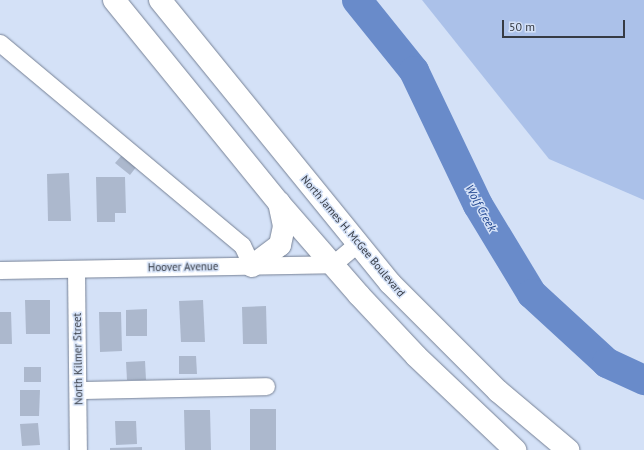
<!DOCTYPE html>
<style>
body{margin:0}
#map{position:relative;width:644px;height:450px;overflow:hidden;background:#d4e1f7;font-family:"PT Sans",sans-serif}
div>[style]{position:absolute}
.green>*{inset:0;background:#abc1e9}
.river>*{height:30px;margin:-15px;padding:0 15px;transform-origin:15px;border-radius:15px;background:#698bca}
.building>*{inset:0;background:#acb8cd}
.roads{filter:drop-shadow(0 0 1px #768195) drop-shadow(0 0 1px #768195)}
.minor>*{height:17px;margin:-8.5px;padding:0 8.5px;transform-origin:8.5px;border-radius:8.5px;background:#fff}
.major>*{height:22px;margin:-11px;padding:0 11px;transform-origin:11px;border-radius:11px;background:#fff}
span{translate:-50% -50%;white-space:nowrap;text-align:center;line-height:1.15;-webkit-text-stroke:3px #d4e1f7;paint-order:stroke}
.street-label{font-size:11px;color:#363b44}
.water-label{font-size:12px;color:#1d438e;font-style:italic}
.scale{position:absolute;left:502px;top:20px;width:123px;height:18px;box-sizing:border-box;border:2px solid #363b44;border-top:0;padding-left:5px;font-size:12px;line-height:14px;white-space:nowrap;color:#363b44;-webkit-text-stroke:3px #d4e1f7;paint-order:stroke}
</style>
<div id="map">
<div class="green">
<i style="clip-path:polygon(422px 0,644px 0,644px 200px,549px 159px)"></i>
</div>
<div class="river">
<i style="left:357px;top:0;width:91px;rotate:51.2deg"></i>
<i style="left:414px;top:71px;width:148px;rotate:64.5deg"></i>
<i style="left:478px;top:205px;width:104px;rotate:58.8deg"></i>
<i style="left:532px;top:294px;width:102px;rotate:42.6deg"></i>
<i style="left:607px;top:363px;width:41px;rotate:24.7deg"></i>
</div>
<div class="building">
<i style="clip-path:polygon(122px 155px,137px 166px,130px 175px,115px 163px)"></i>
<i style="clip-path:polygon(69px 173px,71px 221px,48px 221px,47px 174px)"></i>
<i style="clip-path:polygon(96px 177px,125px 177px,126px 213px,115px 213px,115px 222px,97px 222px)"></i>
<i style="clip-path:polygon(25px 300px,50px 300px,50px 334px,26px 334px)"></i>
<i style="clip-path:polygon(203px 300px,205px 342px,181px 342px,179px 301px)"></i>
<i style="clip-path:polygon(266px 306px,267px 344px,243px 344px,242px 307px)"></i>
<i style="clip-path:polygon(147px 309px,147px 336px,126px 336px,126px 310px)"></i>
<i style="clip-path:polygon(0 312px,11px 312px,12px 344px,0 344px)"></i>
<i style="clip-path:polygon(99px 312px,121px 312px,122px 351px,100px 352px)"></i>
<i style="clip-path:polygon(179px 356px,196px 356px,197px 374px,179px 374px)"></i>
<i style="clip-path:polygon(145px 361px,146px 380px,127px 380px,126px 362px)"></i>
<i style="clip-path:polygon(24px 367px,41px 367px,41px 382px,24px 382px)"></i>
<i style="clip-path:polygon(20px 390px,40px 390px,39px 416px,20px 416px)"></i>
<i style="clip-path:polygon(250px 409px,276px 409px,276px 450px,250px 450px)"></i>
<i style="clip-path:polygon(184px 410px,210px 410px,211px 450px,185px 450px)"></i>
<i style="clip-path:polygon(115px 421px,136px 421px,137px 444px,116px 445px)"></i>
<i style="clip-path:polygon(38px 423px,40px 445px,22px 446px,20px 424px)"></i>
<i style="clip-path:polygon(142px 447px,142px 450px,110px 450px,110px 448px)"></i>
</div>
<div class="roads">
<div class="minor">
<i style="left:0;top:43px;width:315px;rotate:39.9deg"></i>
<i style="left:242px;top:245px;width:23px;rotate:65deg"></i>
<i style="left:76px;top:269px;width:181px;rotate:89.4deg"></i>
<i style="left:0;top:270px;width:333px;rotate:-1deg"></i>
<i style="left:333px;top:264px;width:33px;rotate:-40deg"></i>
<i style="left:80px;top:390px;width:186px;rotate:-1.2deg"></i>
</div>
<div class="major">
<i style="left:114px;top:0;width:262px;rotate:50.9deg"></i>
<i style="left:279px;top:203px;width:122px;rotate:49deg"></i>
<i style="left:359px;top:295px;width:83px;rotate:46.9deg"></i>
<i style="left:416px;top:356px;width:137px;rotate:43.5deg"></i>
<i style="left:160px;top:0;width:365px;rotate:50.9deg"></i>
<i style="left:390px;top:283px;width:153px;rotate:45deg"></i>
<i style="left:498px;top:391px;width:92px;rotate:40.1deg"></i>
<i style="left:252px;top:266px;width:35px;rotate:-37deg"></i>
<i style="left:280px;top:245px;width:19px;rotate:-78deg"></i>
<i style="left:284px;top:226px;width:24px;rotate:-102deg"></i>
</div>
</div>
<div class="street-label">
<span style="left:353px;top:236px;rotate:50deg">North James H. McGee Boulevard</span>
<span style="left:183px;top:267px;rotate:-1deg">Hoover Avenue</span>
<span style="left:78px;top:359px;rotate:-91deg">North Kilmer Street</span>
</div>
<div class="water-label">
<span style="left:481px;top:208px;rotate:61deg">Wolf Creek</span>
</div>
<div class="scale">50 m</div>
</div>
